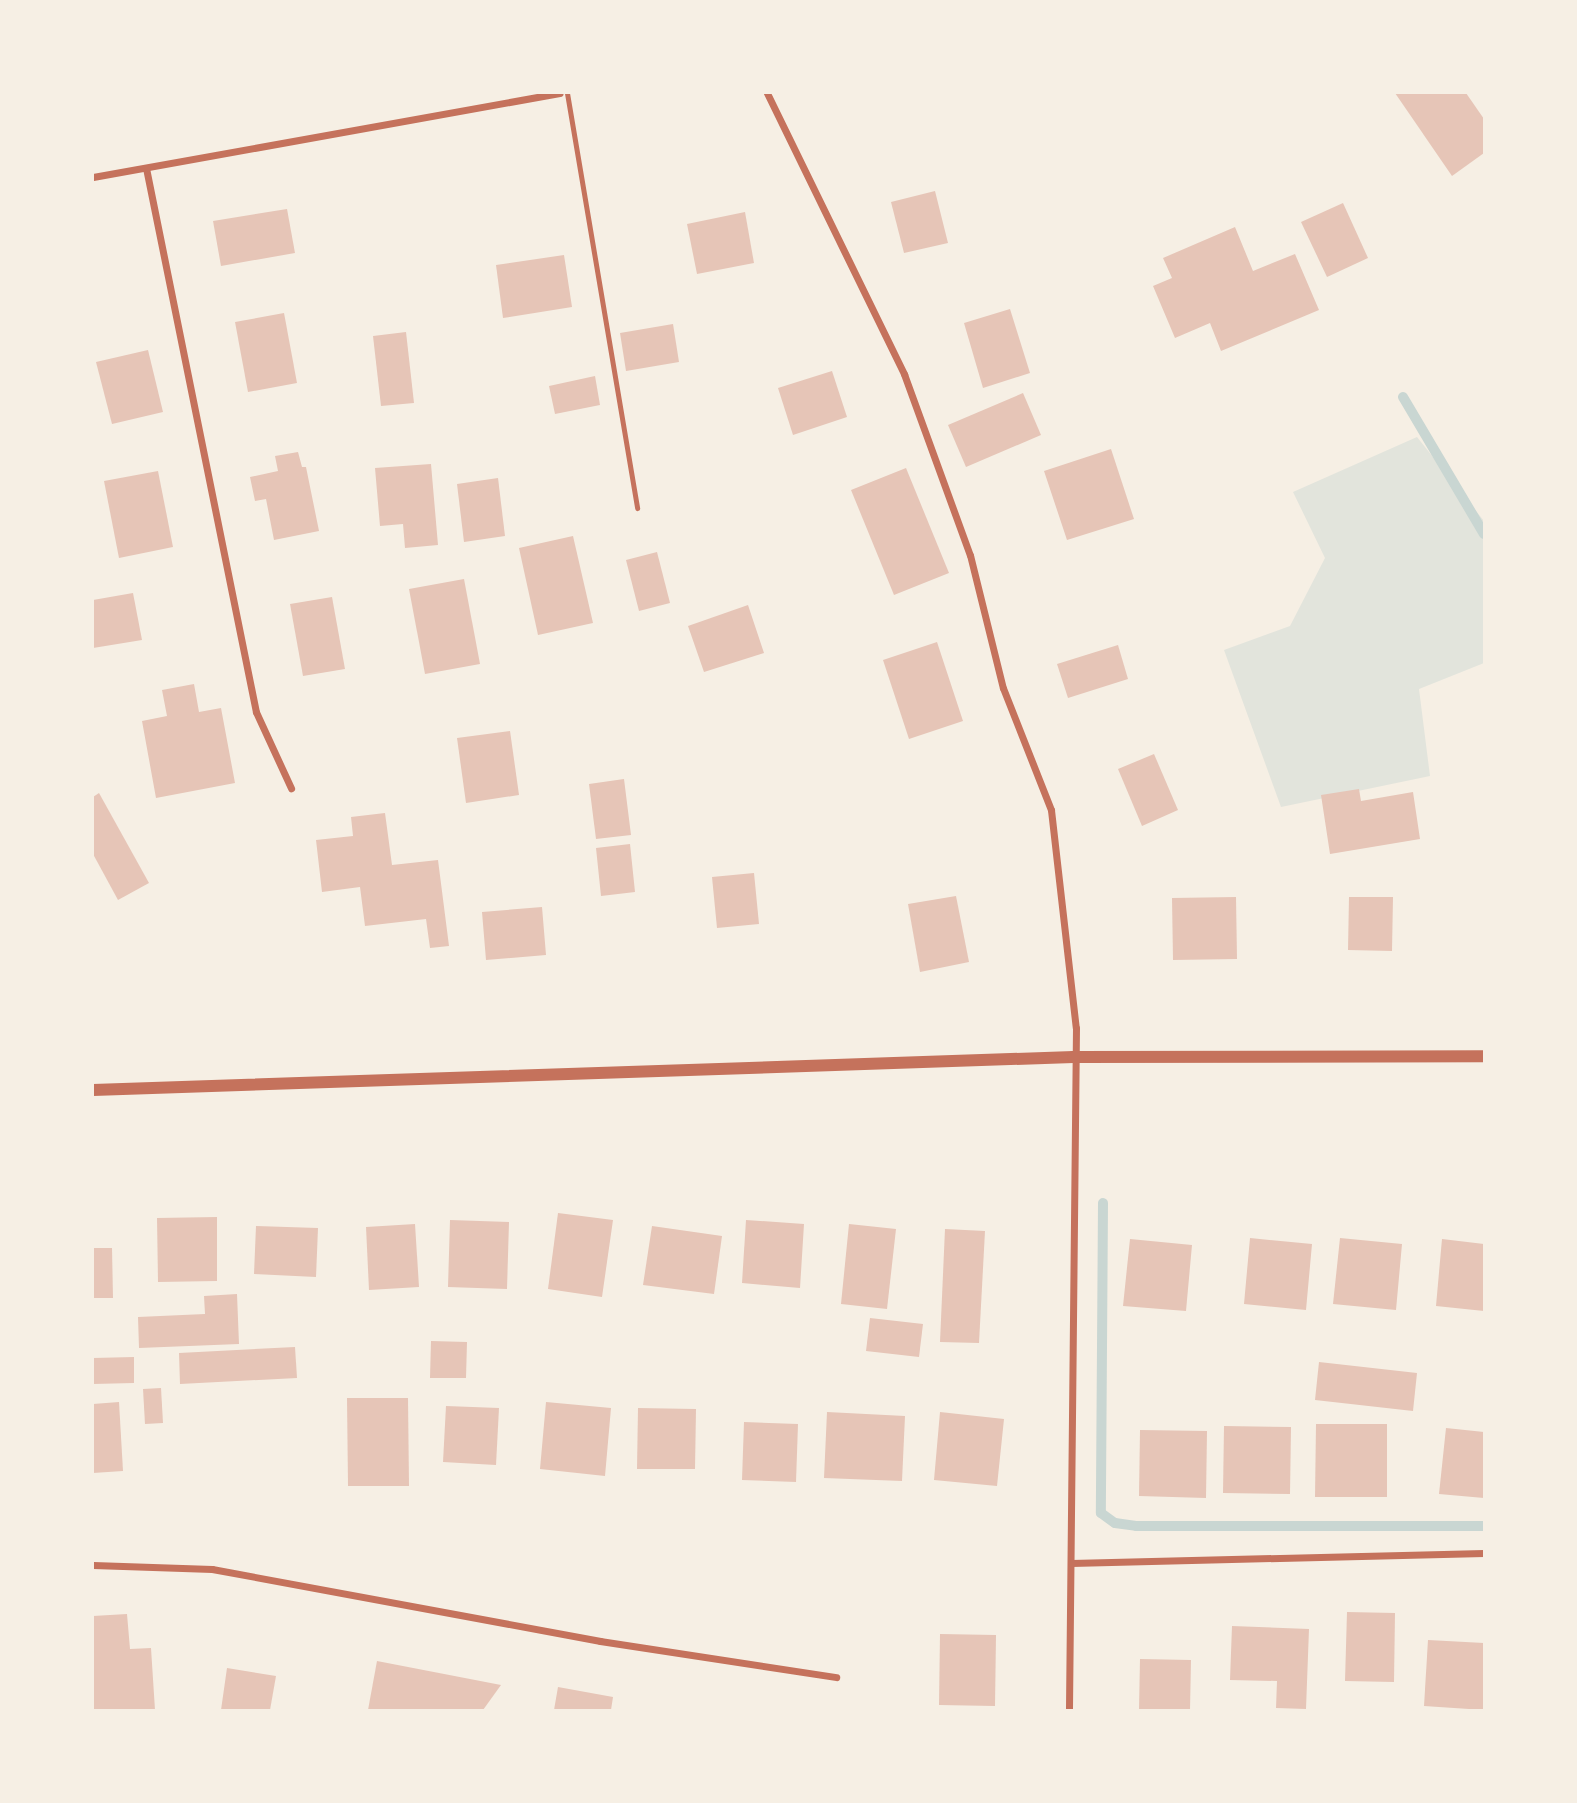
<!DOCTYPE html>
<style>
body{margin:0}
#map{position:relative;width:1577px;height:1803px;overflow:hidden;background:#f6efe4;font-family:Rubik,sans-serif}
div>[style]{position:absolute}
.green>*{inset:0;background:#e2e4dc}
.stream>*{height:10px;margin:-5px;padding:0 5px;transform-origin:5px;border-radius:5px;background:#c9d6d2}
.building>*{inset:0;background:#e6c5b7}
.service>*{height:5px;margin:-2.5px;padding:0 2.5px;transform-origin:2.5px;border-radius:2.5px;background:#c5725c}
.minor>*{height:7px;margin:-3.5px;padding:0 3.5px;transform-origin:3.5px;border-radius:3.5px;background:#c5725c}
.tertiary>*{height:12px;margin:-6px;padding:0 6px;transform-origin:6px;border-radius:6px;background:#c5725c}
span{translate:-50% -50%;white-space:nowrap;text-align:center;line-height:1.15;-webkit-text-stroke:6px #f6efe4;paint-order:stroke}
.frame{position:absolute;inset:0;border:94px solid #f6efe4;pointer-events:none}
</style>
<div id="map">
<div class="green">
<i style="clip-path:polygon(1417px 437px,1484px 521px,1484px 663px,1419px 689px,1430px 776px,1281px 807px,1224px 650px,1290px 626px,1325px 558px,1293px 492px)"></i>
</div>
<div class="stream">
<i style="left:1403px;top:397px;width:159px;rotate:59.4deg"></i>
<i style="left:1103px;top:1203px;width:310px;rotate:90.4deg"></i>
<i style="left:1101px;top:1513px;width:17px;rotate:36deg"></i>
<i style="left:1115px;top:1523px;width:21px;rotate:8deg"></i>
<i style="left:1136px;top:1526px;width:348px"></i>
</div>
<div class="building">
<i style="clip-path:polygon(1395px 93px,1466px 93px,1484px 119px,1484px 153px,1452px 176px)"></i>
<i style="clip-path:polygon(935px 191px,948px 243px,904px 253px,891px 202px)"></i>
<i style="clip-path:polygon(1343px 203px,1368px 258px,1327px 277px,1301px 222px)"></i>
<i style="clip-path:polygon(287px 209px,295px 253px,221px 266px,213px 221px)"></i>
<i style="clip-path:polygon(745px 212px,754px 263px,697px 274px,687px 224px)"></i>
<i style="clip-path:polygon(1235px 227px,1253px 271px,1295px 254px,1319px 310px,1221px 351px,1210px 323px,1175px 338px,1153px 286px,1172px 278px,1163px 258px)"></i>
<i style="clip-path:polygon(564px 255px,572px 307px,503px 318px,496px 265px)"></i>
<i style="clip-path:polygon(1010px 309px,1030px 373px,983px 388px,964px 323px)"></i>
<i style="clip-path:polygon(284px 313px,297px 383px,248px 392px,235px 322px)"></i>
<i style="clip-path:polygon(673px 324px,679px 362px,626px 371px,620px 333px)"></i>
<i style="clip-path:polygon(406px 332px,414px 403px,381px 406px,373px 336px)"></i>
<i style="clip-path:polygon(148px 350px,163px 412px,112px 424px,96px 362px)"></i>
<i style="clip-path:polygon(832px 371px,847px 417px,793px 435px,778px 388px)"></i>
<i style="clip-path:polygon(595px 376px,600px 405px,555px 414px,549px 386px)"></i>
<i style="clip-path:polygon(1023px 393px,1041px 435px,966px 467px,948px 425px)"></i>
<i style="clip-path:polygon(1111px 449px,1134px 519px,1067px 540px,1044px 471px)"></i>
<i style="clip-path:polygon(298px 452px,302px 467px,306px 467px,319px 531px,274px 540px,266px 499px,255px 501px,250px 477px,278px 471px,275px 456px)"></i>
<i style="clip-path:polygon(431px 464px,438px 545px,405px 548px,403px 524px,380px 526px,375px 468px)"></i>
<i style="clip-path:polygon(906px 468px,949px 573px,894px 595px,851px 490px)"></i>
<i style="clip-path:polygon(158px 471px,173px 547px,119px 558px,104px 481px)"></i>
<i style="clip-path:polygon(498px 478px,505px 536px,464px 542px,457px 484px)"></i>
<i style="clip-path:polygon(573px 536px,593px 623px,538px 635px,519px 548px)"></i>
<i style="clip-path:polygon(657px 552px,670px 603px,639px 611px,626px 560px)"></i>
<i style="clip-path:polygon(464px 579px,480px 664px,425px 674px,409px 589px)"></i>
<i style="clip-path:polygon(133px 593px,142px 640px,93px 648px,93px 600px)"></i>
<i style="clip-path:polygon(332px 597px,345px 669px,303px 676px,290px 604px)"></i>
<i style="clip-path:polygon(748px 605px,764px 653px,704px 672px,688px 626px)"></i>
<i style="clip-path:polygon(937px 642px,963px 721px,909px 739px,883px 660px)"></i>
<i style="clip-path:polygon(1118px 645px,1128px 679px,1068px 698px,1057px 664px)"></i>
<i style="clip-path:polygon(194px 684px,199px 712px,221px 708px,235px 783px,156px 798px,142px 721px,167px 716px,162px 690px)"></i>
<i style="clip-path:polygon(510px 731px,519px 795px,466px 803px,457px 738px)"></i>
<i style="clip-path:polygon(1154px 754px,1178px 810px,1142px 826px,1118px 769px)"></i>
<i style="clip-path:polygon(624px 779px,631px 835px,596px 839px,589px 784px)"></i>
<i style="clip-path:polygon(1359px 789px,1361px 801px,1413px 792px,1420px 839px,1330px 854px,1321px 795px)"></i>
<i style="clip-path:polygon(99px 793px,149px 883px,118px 900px,93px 854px,93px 797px)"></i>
<i style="clip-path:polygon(385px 813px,392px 865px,438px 860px,449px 946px,430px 948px,426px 919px,365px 926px,360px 887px,322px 892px,316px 840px,353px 836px,351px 817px)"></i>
<i style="clip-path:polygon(630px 844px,635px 892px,601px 896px,596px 848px)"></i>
<i style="clip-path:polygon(754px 873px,759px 924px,717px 928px,712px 877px)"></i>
<i style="clip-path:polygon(956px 896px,969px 962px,920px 972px,908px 904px)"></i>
<i style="clip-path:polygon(1236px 897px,1237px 959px,1173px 960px,1172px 898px)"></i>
<i style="clip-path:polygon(1349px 897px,1393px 897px,1392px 951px,1348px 950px)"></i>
<i style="clip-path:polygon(542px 907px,546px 955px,486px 960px,482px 912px)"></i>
<i style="clip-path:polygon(558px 1213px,613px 1220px,602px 1297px,548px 1289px)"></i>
<i style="clip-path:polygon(217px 1217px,217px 1281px,158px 1282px,157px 1218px)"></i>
<i style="clip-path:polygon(450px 1220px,509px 1222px,507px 1289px,448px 1287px)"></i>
<i style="clip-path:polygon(746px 1220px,804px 1224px,800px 1288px,742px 1283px)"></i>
<i style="clip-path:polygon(415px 1224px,419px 1287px,369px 1290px,366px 1227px)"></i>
<i style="clip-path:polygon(849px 1224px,896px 1229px,887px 1309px,841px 1304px)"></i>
<i style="clip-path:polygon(256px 1226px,318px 1228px,316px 1277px,254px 1274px)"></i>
<i style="clip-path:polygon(652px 1226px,722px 1236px,714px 1294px,643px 1285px)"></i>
<i style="clip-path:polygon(945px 1229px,985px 1231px,979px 1343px,940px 1342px)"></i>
<i style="clip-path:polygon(1250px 1238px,1312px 1244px,1306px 1310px,1244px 1304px)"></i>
<i style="clip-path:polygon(1340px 1238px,1402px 1244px,1396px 1310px,1333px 1304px)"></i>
<i style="clip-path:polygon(1130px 1239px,1192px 1245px,1186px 1311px,1123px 1306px)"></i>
<i style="clip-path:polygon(1442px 1239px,1484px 1244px,1484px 1311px,1436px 1306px)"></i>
<i style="clip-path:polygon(93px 1248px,112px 1248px,113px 1298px,93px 1298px)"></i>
<i style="clip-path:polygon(237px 1294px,239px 1344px,139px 1348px,138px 1317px,205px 1314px,204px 1296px)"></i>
<i style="clip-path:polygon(870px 1318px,923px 1324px,919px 1357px,866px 1351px)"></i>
<i style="clip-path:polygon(431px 1341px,467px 1342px,466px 1378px,430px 1378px)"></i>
<i style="clip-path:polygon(295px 1347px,297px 1378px,180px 1384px,179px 1353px)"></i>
<i style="clip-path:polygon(134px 1357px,134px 1383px,93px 1384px,93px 1358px)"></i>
<i style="clip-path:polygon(1319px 1362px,1417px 1373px,1413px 1411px,1315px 1400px)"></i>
<i style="clip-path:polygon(161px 1388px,163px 1423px,145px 1424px,143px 1389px)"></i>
<i style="clip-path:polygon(347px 1398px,408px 1398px,409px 1486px,348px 1486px)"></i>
<i style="clip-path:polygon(119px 1402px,123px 1471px,93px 1473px,93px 1404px)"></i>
<i style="clip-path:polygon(546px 1402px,611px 1408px,605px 1476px,540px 1469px)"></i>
<i style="clip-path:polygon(446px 1406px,499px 1408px,496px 1465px,443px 1462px)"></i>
<i style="clip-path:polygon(638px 1408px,696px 1409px,695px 1469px,637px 1469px)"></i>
<i style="clip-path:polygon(827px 1412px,905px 1416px,902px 1481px,824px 1478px)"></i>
<i style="clip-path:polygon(940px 1412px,1004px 1419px,997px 1486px,934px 1480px)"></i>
<i style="clip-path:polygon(744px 1422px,798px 1424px,796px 1482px,742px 1480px)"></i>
<i style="clip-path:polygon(1316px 1424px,1387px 1424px,1387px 1497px,1315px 1497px)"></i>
<i style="clip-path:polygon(1224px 1426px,1291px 1427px,1290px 1494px,1223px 1493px)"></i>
<i style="clip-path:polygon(1446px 1428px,1484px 1432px,1484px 1498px,1439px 1494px)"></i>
<i style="clip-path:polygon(1140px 1430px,1207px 1431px,1206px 1498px,1139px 1496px)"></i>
<i style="clip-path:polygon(1347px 1612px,1395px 1613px,1394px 1682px,1345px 1681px)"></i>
<i style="clip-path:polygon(127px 1614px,130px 1649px,151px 1648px,155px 1710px,93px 1710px,93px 1616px)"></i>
<i style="clip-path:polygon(1232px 1626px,1309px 1629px,1306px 1709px,1276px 1708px,1277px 1681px,1230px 1680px)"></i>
<i style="clip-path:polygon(940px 1634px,996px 1635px,995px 1706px,939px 1705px)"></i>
<i style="clip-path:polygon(1428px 1640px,1484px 1643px,1484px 1710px,1424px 1706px)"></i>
<i style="clip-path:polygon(1140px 1659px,1191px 1660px,1190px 1710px,1139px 1710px)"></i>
<i style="clip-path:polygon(377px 1661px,501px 1685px,483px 1710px,368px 1710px)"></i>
<i style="clip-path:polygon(227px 1668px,276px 1676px,270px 1710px,221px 1710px)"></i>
<i style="clip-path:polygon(558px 1687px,613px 1697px,611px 1710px,554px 1710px)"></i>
</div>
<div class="service">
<i style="left:567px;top:93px;width:421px;rotate:80.4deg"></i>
</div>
<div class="minor">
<i style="left:767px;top:93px;width:313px;rotate:64deg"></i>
<i style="left:904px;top:374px;width:193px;rotate:70deg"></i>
<i style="left:970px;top:555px;width:137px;rotate:76.1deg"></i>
<i style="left:1003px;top:688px;width:131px;rotate:68.5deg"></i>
<i style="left:1051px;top:810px;width:219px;rotate:83.5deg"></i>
<i style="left:1076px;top:1028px;width:682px;rotate:90.59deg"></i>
<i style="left:146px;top:168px;width:555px;rotate:78.57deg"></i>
<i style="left:256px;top:712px;width:84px;rotate:65.3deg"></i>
<i style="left:93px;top:177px;width:474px;rotate:-10.2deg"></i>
<i style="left:1071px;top:1563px;width:413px;rotate:-1.4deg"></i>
<i style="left:93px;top:1565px;width:119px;rotate:1.9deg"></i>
<i style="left:212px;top:1569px;width:395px;rotate:10.5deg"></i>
<i style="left:600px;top:1641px;width:239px;rotate:8.7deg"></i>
</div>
<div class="tertiary">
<i style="left:93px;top:1090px;width:981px;rotate:-1.93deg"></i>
<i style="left:1073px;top:1057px;width:411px;rotate:-0.1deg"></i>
</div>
<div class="frame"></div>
</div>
